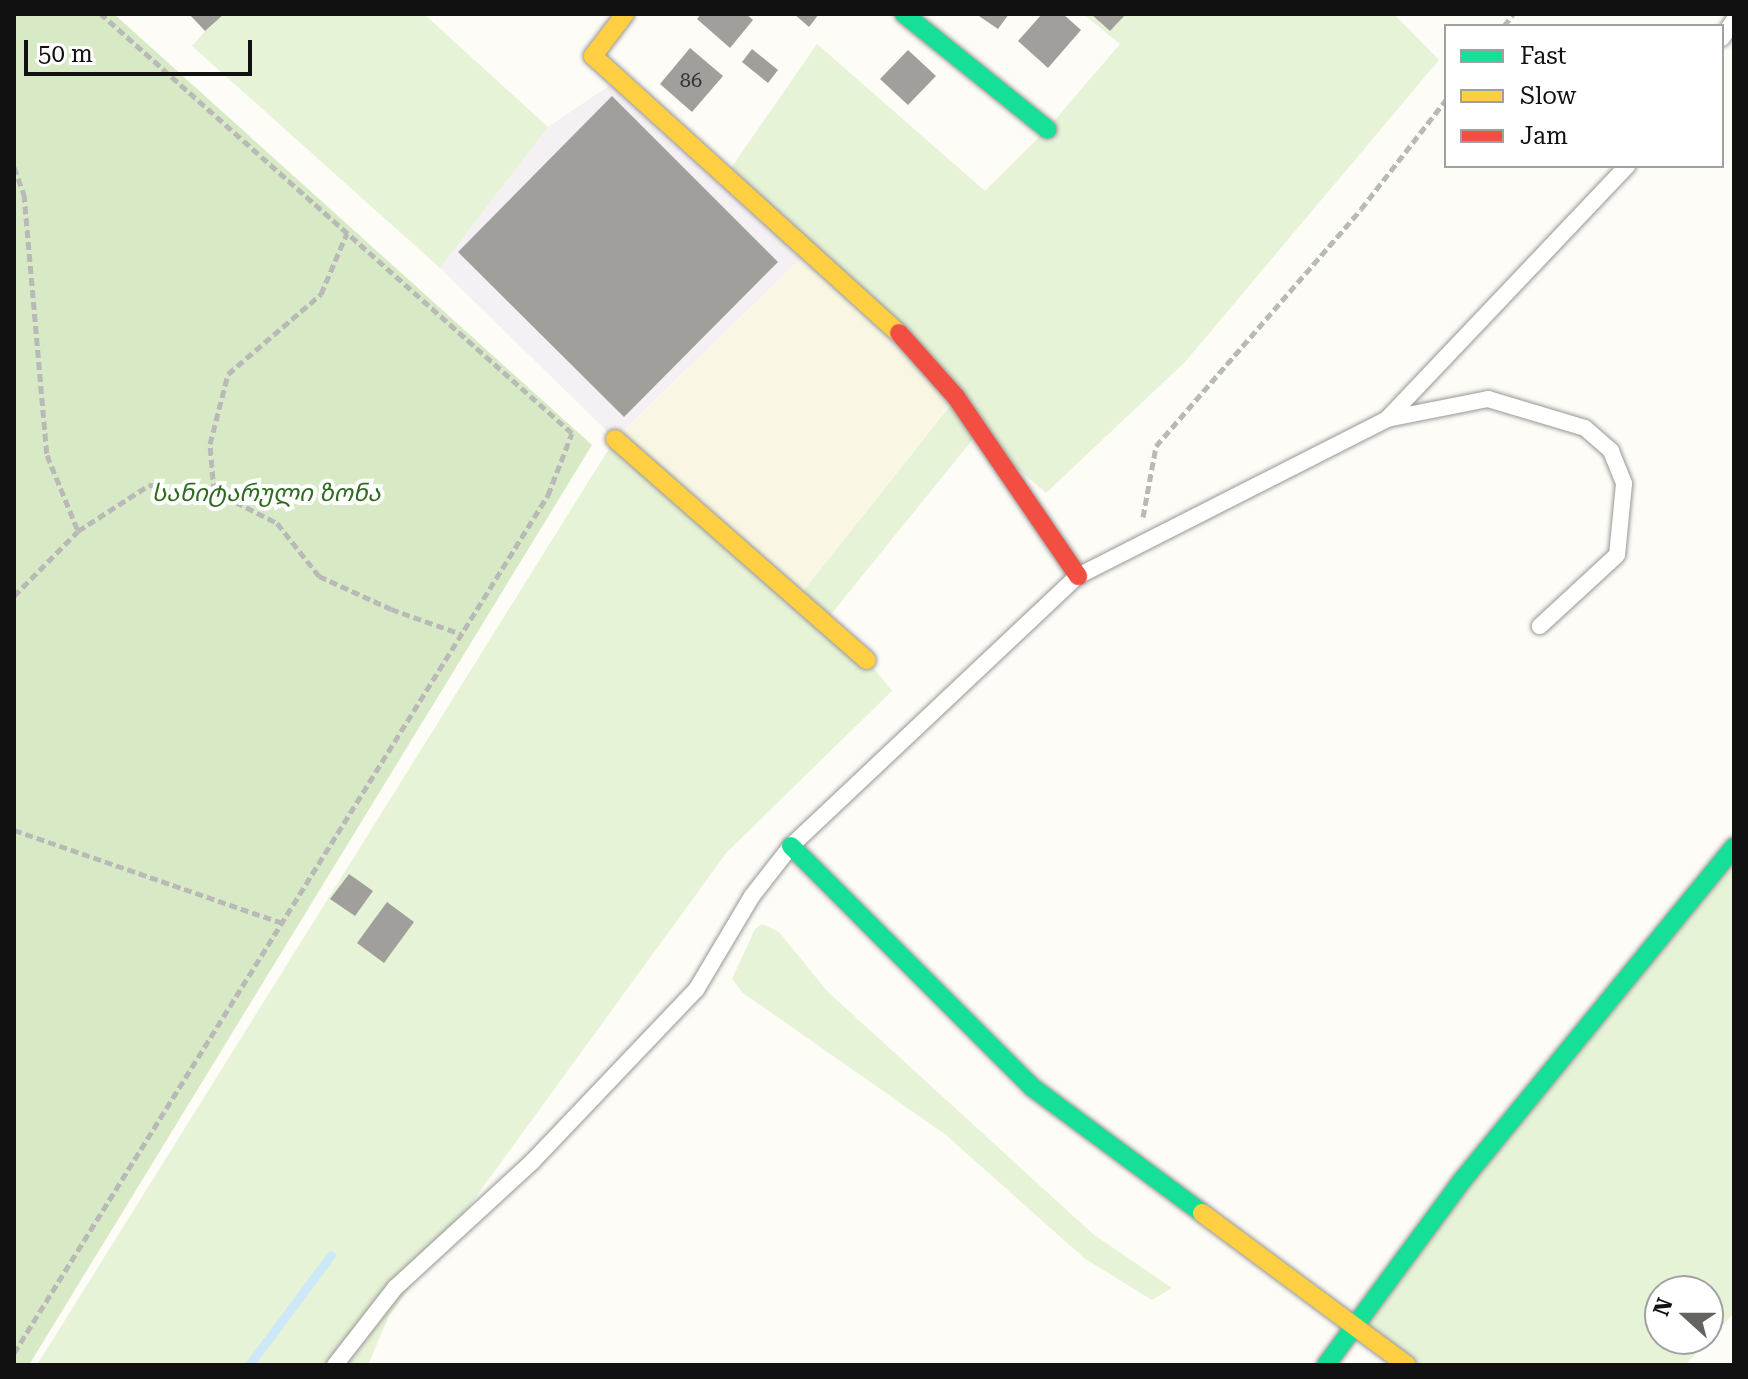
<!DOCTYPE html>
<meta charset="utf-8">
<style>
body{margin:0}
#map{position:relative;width:1748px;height:1379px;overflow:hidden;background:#fdfcf7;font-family:"Roboto Serif","Noto Sans Georgian",serif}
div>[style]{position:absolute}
.industrial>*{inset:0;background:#f5f0f3}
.farmland>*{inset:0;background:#f9f7e4}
.green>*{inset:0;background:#e7f3d7}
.forest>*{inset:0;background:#d8eac5}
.stream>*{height:9px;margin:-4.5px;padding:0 4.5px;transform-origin:4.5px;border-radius:4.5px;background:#cde8f7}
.building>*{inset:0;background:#a19f9c}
.path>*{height:5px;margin-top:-2.5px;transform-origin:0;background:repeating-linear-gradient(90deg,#b9b9b8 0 8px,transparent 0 12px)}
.roads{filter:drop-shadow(0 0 2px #979795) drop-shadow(0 0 2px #979795)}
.lane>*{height:16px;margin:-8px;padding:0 8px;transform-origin:8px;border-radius:8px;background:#fffffe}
.fast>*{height:18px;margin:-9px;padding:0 9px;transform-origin:9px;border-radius:9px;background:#16e098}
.slow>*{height:18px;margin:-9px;padding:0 9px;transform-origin:9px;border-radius:9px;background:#ffcf43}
.jam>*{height:18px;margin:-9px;padding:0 9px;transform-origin:9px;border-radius:9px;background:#f24e42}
span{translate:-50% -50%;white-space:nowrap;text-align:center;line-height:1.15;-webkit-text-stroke:8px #fff;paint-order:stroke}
.number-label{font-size:20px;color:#353434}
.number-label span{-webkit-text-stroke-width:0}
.park-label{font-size:24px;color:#2f6b1f;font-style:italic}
.frame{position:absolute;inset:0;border:16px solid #111;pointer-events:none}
.legend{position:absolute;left:1444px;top:24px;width:280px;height:144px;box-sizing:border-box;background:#fff;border:2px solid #a0a0a0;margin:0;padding:10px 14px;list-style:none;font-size:24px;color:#111}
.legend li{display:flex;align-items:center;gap:16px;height:40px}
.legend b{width:40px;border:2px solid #a0a0a0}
.north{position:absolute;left:1644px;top:1275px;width:80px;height:80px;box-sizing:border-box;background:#fff;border:2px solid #a0a0a0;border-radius:50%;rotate:291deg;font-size:22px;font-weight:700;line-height:32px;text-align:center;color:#111}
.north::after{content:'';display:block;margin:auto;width:28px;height:36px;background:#646362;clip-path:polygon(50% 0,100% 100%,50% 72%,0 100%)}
.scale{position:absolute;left:24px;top:40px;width:228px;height:36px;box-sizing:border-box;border:4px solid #111;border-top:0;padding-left:10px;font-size:24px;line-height:28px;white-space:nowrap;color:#111;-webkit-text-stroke:6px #fff;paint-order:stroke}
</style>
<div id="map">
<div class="industrial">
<i style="clip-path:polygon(619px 79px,810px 250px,615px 439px,440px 268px,548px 127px)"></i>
</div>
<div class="farmland">
<i style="clip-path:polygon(810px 250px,956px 397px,797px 599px,615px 440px)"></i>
</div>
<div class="green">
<i style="clip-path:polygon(220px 14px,424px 14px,548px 127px,440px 268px,192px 46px)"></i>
<i style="clip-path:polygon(1083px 14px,1394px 14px,1439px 60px,1185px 362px,1046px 493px,977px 434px,824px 623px,867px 660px,892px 691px,727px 852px,389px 1316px,368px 1365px,37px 1365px,615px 439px,797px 599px,956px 398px,726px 175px,817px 44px,985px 191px,1047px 129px,1120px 44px)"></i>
<i style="clip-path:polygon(evenodd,1734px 847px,1734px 1313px,1685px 1365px,1407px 1365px,1355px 1326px,1734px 847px,1660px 1291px,1708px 1291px,1708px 1339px,1660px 1339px,1660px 1291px)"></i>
<i style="clip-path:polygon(762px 924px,779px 932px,827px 991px,1093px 1234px,1172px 1288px,1152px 1300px,1084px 1258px,946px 1135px,743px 993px,732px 979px,755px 929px)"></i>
</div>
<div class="forest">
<i style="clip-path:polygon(14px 14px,114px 14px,592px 445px,29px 1365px,14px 1365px)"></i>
</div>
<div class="stream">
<i style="left:249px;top:1365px;width:137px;rotate:-53.3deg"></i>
</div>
<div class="building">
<i style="clip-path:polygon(189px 14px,224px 14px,205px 31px)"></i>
<i style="clip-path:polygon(701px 14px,746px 14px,753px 20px,730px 48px,697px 19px)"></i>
<i style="clip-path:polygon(794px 14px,819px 14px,809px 27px)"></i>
<i style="clip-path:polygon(976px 14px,1009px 14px,998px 29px)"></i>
<i style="clip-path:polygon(1042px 14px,1063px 14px,1081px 30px,1048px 68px,1018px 41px)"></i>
<i style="clip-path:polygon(1091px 14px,1126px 14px,1110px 31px)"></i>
<i style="clip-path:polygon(690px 48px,723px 76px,692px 112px,660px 84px)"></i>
<i style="clip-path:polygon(752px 49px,778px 70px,768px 83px,742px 62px)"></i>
<i style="clip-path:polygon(908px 50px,936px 76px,908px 105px,880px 79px)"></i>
<i style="clip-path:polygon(612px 96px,778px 262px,624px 417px,458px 252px)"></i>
<i style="clip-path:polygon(349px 874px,373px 891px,355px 916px,330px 899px)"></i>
<i style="clip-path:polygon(387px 902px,414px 922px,384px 963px,357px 943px)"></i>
</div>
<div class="path">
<i style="left:1504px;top:26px;width:15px;rotate:-53deg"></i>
<i style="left:14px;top:167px;width:29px;rotate:70deg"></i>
<i style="left:24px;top:194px;width:262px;rotate:85deg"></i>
<i style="left:47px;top:455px;width:82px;rotate:67.8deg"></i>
<i style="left:214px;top:491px;width:47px;rotate:-94.9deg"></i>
<i style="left:210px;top:444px;width:72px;rotate:-75.6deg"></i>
<i style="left:228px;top:374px;width:123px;rotate:-40.7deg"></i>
<i style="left:321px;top:294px;width:66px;rotate:-66.9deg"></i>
<i style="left:1143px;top:517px;width:72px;rotate:-79.6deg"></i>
<i style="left:1156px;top:446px;width:313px;rotate:-49.1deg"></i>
<i style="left:1361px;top:209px;width:138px;rotate:-52.1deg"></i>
<i style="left:14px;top:596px;width:91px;rotate:-45.4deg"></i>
<i style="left:78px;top:531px;width:85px;rotate:-32.9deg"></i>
<i style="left:149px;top:485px;width:65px;rotate:5.3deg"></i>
<i style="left:214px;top:491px;width:71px;rotate:26.9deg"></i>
<i style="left:277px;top:523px;width:68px;rotate:51.6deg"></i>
<i style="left:319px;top:576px;width:79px;rotate:24.6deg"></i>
<i style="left:391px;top:609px;width:74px;rotate:19.7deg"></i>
<i style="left:14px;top:830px;width:284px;rotate:19.1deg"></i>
<i style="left:14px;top:1353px;width:1011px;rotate:-58.1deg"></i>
<i style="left:548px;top:495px;width:66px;rotate:-68.8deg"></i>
<i style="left:572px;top:433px;width:630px;rotate:-138.34deg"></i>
</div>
<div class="roads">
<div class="lane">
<i style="left:1722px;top:38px;width:22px;rotate:-56deg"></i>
<i style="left:1387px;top:419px;width:103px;rotate:-11.2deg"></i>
<i style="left:1488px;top:399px;width:101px;rotate:16.6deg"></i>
<i style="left:1585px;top:428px;width:35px;rotate:41deg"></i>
<i style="left:1611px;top:451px;width:35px;rotate:68deg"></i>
<i style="left:1624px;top:484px;width:71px;rotate:95.6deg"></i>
<i style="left:1617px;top:555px;width:105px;rotate:137.3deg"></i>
<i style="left:335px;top:1365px;width:98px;rotate:-52.1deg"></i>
<i style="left:395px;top:1288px;width:186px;rotate:-42.6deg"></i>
<i style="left:532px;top:1162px;width:238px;rotate:-46.4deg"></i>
<i style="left:696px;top:990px;width:109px;rotate:-59.2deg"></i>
<i style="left:752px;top:896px;width:63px;rotate:-52deg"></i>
<i style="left:791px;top:846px;width:394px;rotate:-43.3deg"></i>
<i style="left:1078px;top:576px;width:347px;rotate:-26.9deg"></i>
<i style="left:1387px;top:419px;width:349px;rotate:-46.5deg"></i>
</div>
<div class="fast">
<i style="left:904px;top:14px;width:184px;rotate:38.8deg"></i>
<i style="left:791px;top:846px;width:341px;rotate:45deg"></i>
<i style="left:1032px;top:1087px;width:212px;rotate:36.5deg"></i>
<i style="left:1326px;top:1365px;width:226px;rotate:-53.6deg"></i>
<i style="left:1460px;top:1183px;width:434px;rotate:-50.8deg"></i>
</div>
<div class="slow">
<i style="left:625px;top:14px;width:53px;rotate:127.3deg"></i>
<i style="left:593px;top:56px;width:413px;rotate:42.2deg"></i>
<i style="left:615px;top:439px;width:335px;rotate:41.3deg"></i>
<i style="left:1202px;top:1213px;width:255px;rotate:36.6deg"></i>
</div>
<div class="jam">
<i style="left:899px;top:333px;width:86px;rotate:48.3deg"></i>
<i style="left:956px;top:397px;width:217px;rotate:55.7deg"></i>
</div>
</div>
<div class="number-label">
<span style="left:691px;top:80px">86</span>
</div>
<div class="park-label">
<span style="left:266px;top:494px">სანიტარული ზონა</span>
</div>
<div class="frame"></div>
<ul class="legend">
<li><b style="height:10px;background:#16e098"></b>Fast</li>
<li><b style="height:10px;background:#ffcf43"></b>Slow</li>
<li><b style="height:10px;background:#f24e42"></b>Jam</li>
</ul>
<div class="north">N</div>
<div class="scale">50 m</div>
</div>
